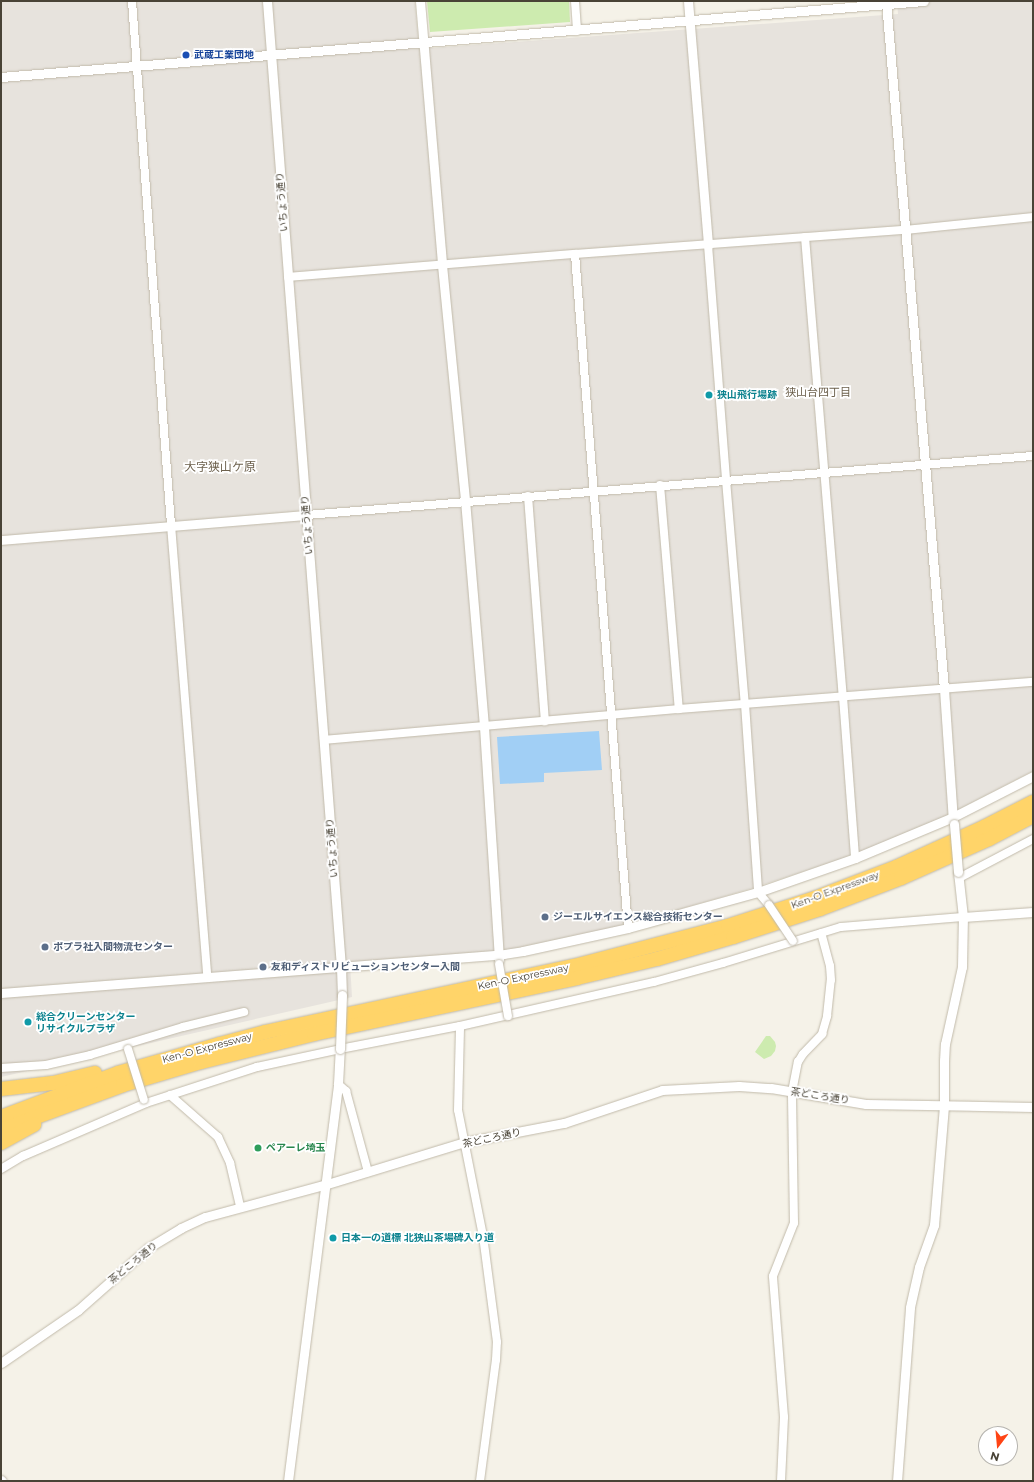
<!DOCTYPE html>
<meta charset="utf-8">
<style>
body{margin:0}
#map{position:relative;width:1034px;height:1482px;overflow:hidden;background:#f5f2e8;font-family:Montserrat,"Noto Sans JP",sans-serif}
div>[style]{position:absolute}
.industrial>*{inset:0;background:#e7e3dd}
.green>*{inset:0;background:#cdebaf}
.water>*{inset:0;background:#a1cff5}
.roads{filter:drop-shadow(0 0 1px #c1baaa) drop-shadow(0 0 1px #c1baaa)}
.minor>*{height:8px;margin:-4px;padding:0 4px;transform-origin:4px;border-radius:4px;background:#fff}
.tertiary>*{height:9px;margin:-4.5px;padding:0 4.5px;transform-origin:4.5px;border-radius:4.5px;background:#fff}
.motorway>*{height:14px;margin:-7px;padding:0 7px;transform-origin:7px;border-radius:7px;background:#ffd469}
.bridges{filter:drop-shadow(0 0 1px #c1baaa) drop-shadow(0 0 1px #c1baaa)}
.minor-bridge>*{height:8px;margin:-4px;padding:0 4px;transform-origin:4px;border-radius:4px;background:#fff}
.tertiary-bridge>*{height:9px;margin:-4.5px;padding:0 4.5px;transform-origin:4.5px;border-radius:4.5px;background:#fff}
.dots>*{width:11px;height:11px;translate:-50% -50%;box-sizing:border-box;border:2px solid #fff;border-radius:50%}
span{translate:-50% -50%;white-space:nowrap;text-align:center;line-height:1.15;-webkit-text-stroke:3.5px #fff;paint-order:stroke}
.transit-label{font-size:10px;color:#164399;font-weight:700}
.left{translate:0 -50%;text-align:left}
.street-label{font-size:10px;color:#494336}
.culture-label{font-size:10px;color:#0d838f;font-weight:700}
.service-label{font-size:10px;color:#4e5e75;font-weight:700}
.leisure-label{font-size:10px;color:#27864d;font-weight:700}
.neighbourhood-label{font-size:11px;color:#6d614d}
.quarter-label{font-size:12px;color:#6d614d}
.frame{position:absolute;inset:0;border:2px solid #494336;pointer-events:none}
.north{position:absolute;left:978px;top:1426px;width:40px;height:40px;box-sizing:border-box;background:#fff;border:1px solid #b6b4af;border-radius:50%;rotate:196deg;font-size:11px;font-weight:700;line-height:16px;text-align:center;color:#494336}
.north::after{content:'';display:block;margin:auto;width:14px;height:18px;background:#ff4415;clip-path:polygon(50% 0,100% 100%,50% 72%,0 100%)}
</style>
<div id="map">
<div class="industrial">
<i style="clip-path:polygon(1px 1px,415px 1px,419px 49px,898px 14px,897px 1px,1033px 1px,1033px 771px,946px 816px,851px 856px,753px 888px,622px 926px,497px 954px,350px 963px,352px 997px,1px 1077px)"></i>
</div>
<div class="green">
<i style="clip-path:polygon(427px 1px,569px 1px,570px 22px,430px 32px)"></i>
<i style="clip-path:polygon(766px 1036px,770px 1036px,775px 1042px,776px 1046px,775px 1051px,771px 1056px,764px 1059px,755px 1052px)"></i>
</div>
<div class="water">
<i style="clip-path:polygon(599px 731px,602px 770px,544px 773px,544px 782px,500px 784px,497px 737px)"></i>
</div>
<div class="roads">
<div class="minor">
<i style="left:132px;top:1px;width:525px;rotate:85.74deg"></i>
<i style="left:171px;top:525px;width:452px;rotate:85.4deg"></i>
<i style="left:575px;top:1px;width:30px;rotate:86deg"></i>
<i style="left:805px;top:237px;width:462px;rotate:85.3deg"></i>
<i style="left:843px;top:697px;width:161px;rotate:85.7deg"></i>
<i style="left:708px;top:245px;width:236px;rotate:85.6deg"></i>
<i style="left:726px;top:480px;width:225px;rotate:85.2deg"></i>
<i style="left:745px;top:704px;width:188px;rotate:86deg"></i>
<i style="left:758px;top:892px;width:17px;rotate:50deg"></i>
<i style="left:575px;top:254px;width:676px;rotate:85.5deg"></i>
<i style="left:288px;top:277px;width:288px;rotate:-4.6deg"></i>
<i style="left:575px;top:254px;width:331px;rotate:-4.2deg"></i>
<i style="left:905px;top:230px;width:129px;rotate:-5.8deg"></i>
<i style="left:660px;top:485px;width:225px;rotate:85.2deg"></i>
<i style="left:528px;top:496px;width:226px;rotate:85.7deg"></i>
<i style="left:307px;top:515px;width:728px;rotate:-4.65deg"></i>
<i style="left:324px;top:740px;width:356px;rotate:-5deg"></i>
<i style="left:679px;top:709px;width:355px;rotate:-4.4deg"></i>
<i style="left:959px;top:878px;width:84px;rotate:-27.8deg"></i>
<i style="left:1px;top:1068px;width:45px;rotate:-3.8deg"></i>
<i style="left:46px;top:1065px;width:45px;rotate:-12.8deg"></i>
<i style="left:90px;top:1055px;width:97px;rotate:-16.8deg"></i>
<i style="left:183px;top:1027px;width:63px;rotate:-13.8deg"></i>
<i style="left:338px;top:1084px;width:11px;rotate:41deg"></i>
<i style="left:346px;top:1091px;width:84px;rotate:74.8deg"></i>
<i style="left:170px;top:1095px;width:64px;rotate:41.2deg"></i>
<i style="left:218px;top:1137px;width:29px;rotate:65deg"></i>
<i style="left:230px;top:1163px;width:44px;rotate:76.9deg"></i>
<i style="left:1px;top:1169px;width:26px;rotate:-31deg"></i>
<i style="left:23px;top:1156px;width:134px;rotate:-23.3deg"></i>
<i style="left:146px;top:1103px;width:117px;rotate:-18deg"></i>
<i style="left:257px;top:1067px;width:85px;rotate:-12.2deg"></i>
<i style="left:340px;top:1049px;width:122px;rotate:-10.9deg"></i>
<i style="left:480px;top:1481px;width:122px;rotate:-82.5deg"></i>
<i style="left:496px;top:1360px;width:18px;rotate:-87deg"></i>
<i style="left:497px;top:1342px;width:107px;rotate:-97.5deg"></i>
<i style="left:483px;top:1236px;width:128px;rotate:-101.2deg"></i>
<i style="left:458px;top:1110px;width:84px;rotate:-88.6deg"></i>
<i style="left:460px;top:1026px;width:199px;rotate:-12.8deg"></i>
<i style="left:654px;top:982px;width:72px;rotate:-15.4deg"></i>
<i style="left:723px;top:963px;width:123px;rotate:-17deg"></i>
<i style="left:841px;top:927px;width:122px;rotate:-4.7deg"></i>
<i style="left:781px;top:1481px;width:64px;rotate:-87.3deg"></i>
<i style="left:784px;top:1417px;width:141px;rotate:-94.5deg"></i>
<i style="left:773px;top:1276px;width:57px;rotate:-68.4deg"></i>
<i style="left:794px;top:1223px;width:131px;rotate:-90.9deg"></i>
<i style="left:792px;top:1092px;width:31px;rotate:-79deg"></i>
<i style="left:798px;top:1062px;width:9px;rotate:-58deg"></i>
<i style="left:803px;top:1054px;width:28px;rotate:-46deg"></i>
<i style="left:822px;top:1034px;width:19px;rotate:-74deg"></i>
<i style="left:827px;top:1016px;width:36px;rotate:-84deg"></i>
<i style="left:831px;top:980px;width:14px;rotate:-94deg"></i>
<i style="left:830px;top:966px;width:34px;rotate:-105deg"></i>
</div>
<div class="tertiary">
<i style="left:267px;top:1px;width:969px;rotate:85.62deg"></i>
<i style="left:341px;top:967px;width:28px;rotate:88deg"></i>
<i style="left:420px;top:1px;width:265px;rotate:85.2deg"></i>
<i style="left:442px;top:265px;width:236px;rotate:84.4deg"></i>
<i style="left:465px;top:500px;width:228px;rotate:85.2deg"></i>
<i style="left:484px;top:727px;width:233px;rotate:86.3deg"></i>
<i style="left:688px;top:1px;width:245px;rotate:85.3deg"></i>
<i style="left:886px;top:1px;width:690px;rotate:85.18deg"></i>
<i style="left:944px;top:689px;width:132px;rotate:86.1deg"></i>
<i style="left:1px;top:77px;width:926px;rotate:-4.71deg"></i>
<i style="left:1px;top:540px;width:307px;rotate:-4.7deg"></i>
<i style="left:963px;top:917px;width:70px;rotate:-4.1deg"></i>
<i style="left:1px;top:993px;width:498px;rotate:-4.4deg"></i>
<i style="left:498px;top:955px;width:25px;rotate:-9deg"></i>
<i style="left:523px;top:951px;width:107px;rotate:-12.4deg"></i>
<i style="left:628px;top:928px;width:135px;rotate:-15.5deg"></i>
<i style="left:758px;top:892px;width:103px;rotate:-19.3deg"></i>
<i style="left:855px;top:858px;width:106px;rotate:-22.7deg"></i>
<i style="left:953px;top:817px;width:90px;rotate:-27.1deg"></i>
<i style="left:1px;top:1363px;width:93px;rotate:-34.5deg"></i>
<i style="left:78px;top:1310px;width:94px;rotate:-41.5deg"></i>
<i style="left:148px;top:1248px;width:39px;rotate:-31deg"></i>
<i style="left:181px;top:1228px;width:26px;rotate:-25deg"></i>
<i style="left:205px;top:1217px;width:123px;rotate:-15.1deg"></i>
<i style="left:324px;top:1185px;width:147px;rotate:-17deg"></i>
<i style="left:465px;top:1142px;width:101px;rotate:-10.9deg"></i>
<i style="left:564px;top:1123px;width:103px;rotate:-18.6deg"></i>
<i style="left:662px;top:1090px;width:77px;rotate:-3deg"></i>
<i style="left:739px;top:1086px;width:32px;rotate:4deg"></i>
<i style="left:771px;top:1088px;width:96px;rotate:9.6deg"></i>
<i style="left:866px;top:1104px;width:167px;rotate:1deg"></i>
<i style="left:1px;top:1480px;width:1px;rotate:45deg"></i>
<i style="left:288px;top:1481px;width:400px;rotate:-82.8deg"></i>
<i style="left:338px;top:1084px;width:35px;rotate:-87deg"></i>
<i style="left:897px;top:1481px;width:174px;rotate:-85.7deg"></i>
<i style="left:910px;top:1307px;width:41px;rotate:-77.3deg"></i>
<i style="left:919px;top:1267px;width:45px;rotate:-70.3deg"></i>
<i style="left:934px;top:1225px;width:120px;rotate:-85.2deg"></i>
<i style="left:944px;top:1105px;width:44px;rotate:-90deg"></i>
<i style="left:944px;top:1061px;width:17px;rotate:-87deg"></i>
<i style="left:945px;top:1044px;width:79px;rotate:-77.6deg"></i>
<i style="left:962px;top:967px;width:50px;rotate:-88.9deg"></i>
<i style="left:963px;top:917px;width:45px;rotate:-96.3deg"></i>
</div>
<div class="motorway">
<i style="left:1px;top:1089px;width:52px;rotate:-6.6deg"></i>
<i style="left:53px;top:1083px;width:43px;rotate:-13.4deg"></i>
<i style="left:1px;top:1117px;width:125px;rotate:-20.6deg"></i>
<i style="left:118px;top:1073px;width:106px;rotate:-15.9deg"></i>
<i style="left:220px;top:1044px;width:47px;rotate:-14.9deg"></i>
<i style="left:265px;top:1032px;width:316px;rotate:-12.1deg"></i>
<i style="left:574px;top:966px;width:159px;rotate:-14.6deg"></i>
<i style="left:728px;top:926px;width:91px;rotate:-17.8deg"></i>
<i style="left:815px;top:898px;width:87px;rotate:-20.9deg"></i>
<i style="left:896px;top:867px;width:97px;rotate:-24.4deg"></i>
<i style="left:984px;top:827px;width:55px;rotate:-27deg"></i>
<i style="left:1px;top:1130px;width:130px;rotate:-20.2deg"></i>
<i style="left:123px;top:1085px;width:81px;rotate:-16.4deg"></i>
<i style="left:201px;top:1062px;width:116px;rotate:-13.9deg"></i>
<i style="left:314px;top:1034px;width:269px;rotate:-12deg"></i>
<i style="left:577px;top:978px;width:82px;rotate:-13.4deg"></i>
<i style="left:657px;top:959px;width:79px;rotate:-16.1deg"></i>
<i style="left:733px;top:937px;width:91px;rotate:-17.8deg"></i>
<i style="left:820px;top:909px;width:87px;rotate:-20.9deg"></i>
<i style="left:901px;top:878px;width:96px;rotate:-23.9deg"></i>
<i style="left:989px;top:839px;width:50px;rotate:-27.6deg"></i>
<i style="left:1px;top:1143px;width:38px;rotate:-29deg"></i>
</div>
</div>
<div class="bridges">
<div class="minor-bridge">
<i style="left:769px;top:905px;width:43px;rotate:56.3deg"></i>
<i style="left:499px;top:964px;width:53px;rotate:80.2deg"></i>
<i style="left:128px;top:1049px;width:53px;rotate:72.6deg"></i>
</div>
<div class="tertiary-bridge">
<i style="left:954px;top:824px;width:48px;rotate:85.2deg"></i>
<i style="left:340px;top:1049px;width:54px;rotate:-87.9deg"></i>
</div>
</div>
<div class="dots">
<i style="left:186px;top:55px;background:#1a4fb4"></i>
<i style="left:709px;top:395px;background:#0f9aa8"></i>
<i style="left:545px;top:917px;background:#5c6f8a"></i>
<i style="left:45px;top:947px;background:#5c6f8a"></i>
<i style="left:263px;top:967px;background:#5c6f8a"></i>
<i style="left:28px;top:1022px;background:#0f9aa8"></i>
<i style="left:258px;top:1148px;background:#2e9e5b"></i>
<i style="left:333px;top:1238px;background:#0f9aa8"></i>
</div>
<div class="transit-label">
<span class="left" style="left:194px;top:55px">武蔵工業団地</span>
</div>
<div class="street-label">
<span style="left:282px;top:202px;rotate:-94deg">いちょう通り</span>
<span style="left:307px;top:525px;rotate:-94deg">いちょう通り</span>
<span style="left:332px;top:848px;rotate:-94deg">いちょう通り</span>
<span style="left:835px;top:890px;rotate:-20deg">Ken-O Expressway</span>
<span style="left:523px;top:977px;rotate:-12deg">Ken-O Expressway</span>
<span style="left:207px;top:1048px;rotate:-15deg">Ken-O Expressway</span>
<span style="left:820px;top:1096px;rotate:9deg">茶どころ通り</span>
<span style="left:492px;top:1138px;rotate:-12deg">茶どころ通り</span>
<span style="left:133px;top:1263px;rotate:-39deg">茶どころ通り</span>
</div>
<div class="culture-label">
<span class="left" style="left:717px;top:395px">狭山飛行場跡</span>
<span class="left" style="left:36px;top:1022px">総合クリーンセンター<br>リサイクルプラザ</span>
<span class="left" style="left:341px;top:1238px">日本一の道標 北狭山茶場碑入り道</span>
</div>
<div class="service-label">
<span class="left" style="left:553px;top:917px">ジーエルサイエンス総合技術センター</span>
<span class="left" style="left:53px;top:947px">ポプラ社入間物流センター</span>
<span class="left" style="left:271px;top:967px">友和ディストリビューションセンター入間</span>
</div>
<div class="leisure-label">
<span class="left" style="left:266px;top:1148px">ペアーレ埼玉</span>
</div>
<div class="neighbourhood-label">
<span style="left:818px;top:392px">狭山台四丁目</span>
</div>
<div class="quarter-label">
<span style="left:220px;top:467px">大字狭山ケ原</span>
</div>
<div class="frame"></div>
<div class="north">N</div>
</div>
